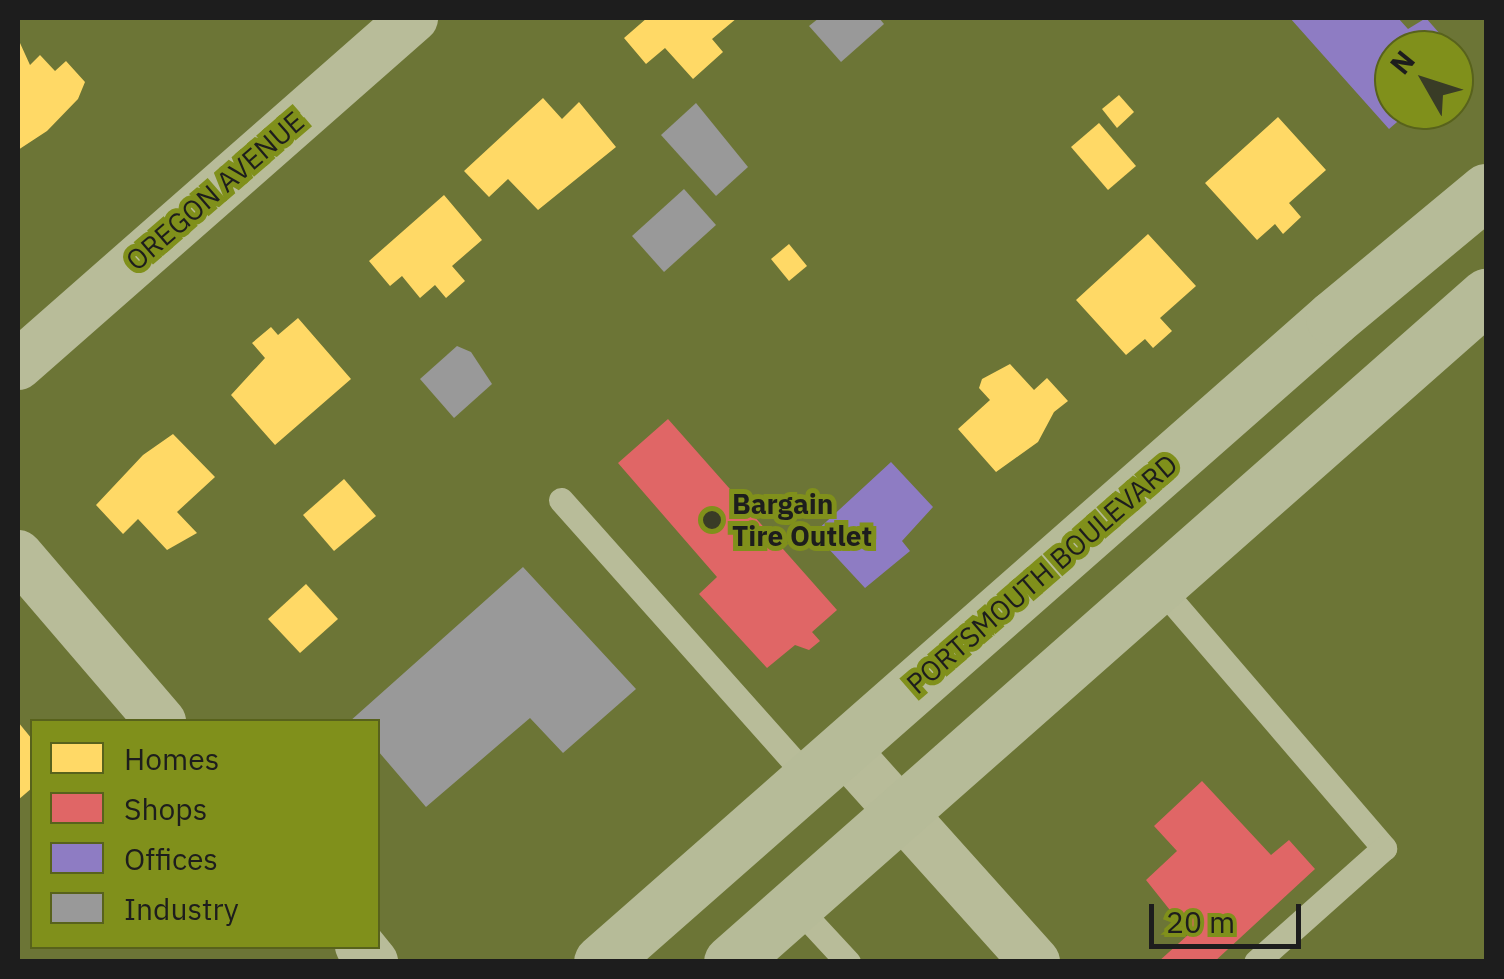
<!DOCTYPE html>
<style>
body{margin:0}
#map{position:relative;width:1504px;height:979px;overflow:hidden;background:#6c7536;font-family:"IBM Plex Sans",sans-serif}
div>[style]{position:absolute}
.homes>*{inset:0;background:#ffd966}
.shops>*{inset:0;background:#e06666}
.offices>*{inset:0;background:#8e7cc3}
.industry>*{inset:0;background:#999}
.service>*{height:25px;margin:-12.5px;padding:0 12.5px;transform-origin:12.5px;border-radius:12.5px;background:#b8bc99}
.minor>*{height:50px;margin:-25px;padding:0 25px;transform-origin:25px;border-radius:25px;background:#b8bc99}
.primary>*{height:55px;margin:-27.5px;padding:0 27.5px;transform-origin:27.5px;border-radius:27.5px;background:#b6bb98}
.dots>*{width:28px;height:28px;translate:-50% -50%;box-sizing:border-box;border:5px solid #80901b;border-radius:50%}
span{translate:-50% -50%;white-space:nowrap;text-align:center;line-height:1.15;-webkit-text-stroke:10px #80901b;paint-order:stroke}
.street-label{font-size:28px;color:#1d1d1d}
.poi-label{font-size:28px;color:#1d1d1d;font-weight:700}
.left{translate:0 -50%;text-align:left}
.frame{position:absolute;inset:0;border:20px solid #1d1d1d;pointer-events:none}
.legend{position:absolute;left:30px;top:719px;width:350px;height:230px;box-sizing:border-box;background:#80901b;border:2px solid #58621c;margin:0;padding:12px 18px;list-style:none;font-size:30px;color:#1d1d1d}
.legend li{display:flex;align-items:center;gap:20px;height:50px}
.legend b{width:50px;border:2px solid #58621c}
.north{position:absolute;left:1374px;top:30px;width:100px;height:100px;box-sizing:border-box;background:#80901b;border:2px solid #58621c;border-radius:50%;rotate:309deg;font-size:28px;font-weight:700;line-height:40px;text-align:center;color:#1d1d1d}
.north::after{content:'';display:block;margin:auto;width:35px;height:45px;background:#393c26;clip-path:polygon(50% 0,100% 100%,50% 72%,0 100%)}
.scale{position:absolute;left:1149px;top:904px;width:152px;height:45px;box-sizing:border-box;border:5px solid #1d1d1d;border-top:0;padding-left:12px;font-size:30px;line-height:35px;white-space:nowrap;color:#1d1d1d;-webkit-text-stroke:8px #80901b;paint-order:stroke}
</style>
<div id="map">
<div class="homes">
<i style="clip-path:polygon(647px 18px,737px 18px,712px 39px,723px 52px,693px 79px,665px 48px,646px 64px,624px 38px)"></i>
<i style="clip-path:polygon(20px 43px,30px 65px,40px 55px,55px 71px,66px 61px,85px 82px,78px 99px,47px 131px,18px 150px)"></i>
<i style="clip-path:polygon(1119px 95px,1134px 112px,1117px 128px,1102px 109px)"></i>
<i style="clip-path:polygon(543px 98px,562px 119px,579px 102px,616px 147px,538px 210px,508px 179px,489px 197px,464px 171px)"></i>
<i style="clip-path:polygon(1278px 117px,1326px 170px,1289px 203px,1301px 217px,1283px 234px,1275px 224px,1257px 240px,1205px 183px)"></i>
<i style="clip-path:polygon(1099px 123px,1136px 166px,1108px 190px,1071px 147px)"></i>
<i style="clip-path:polygon(444px 195px,482px 240px,452px 266px,465px 281px,446px 298px,435px 285px,420px 298px,402px 276px,390px 286px,369px 261px)"></i>
<i style="clip-path:polygon(1148px 234px,1196px 286px,1160px 318px,1172px 331px,1153px 348px,1145px 339px,1126px 355px,1076px 300px)"></i>
<i style="clip-path:polygon(789px 244px,807px 266px,789px 281px,771px 259px)"></i>
<i style="clip-path:polygon(298px 318px,351px 379px,275px 445px,231px 395px,265px 358px,252px 343px,271px 327px,278px 335px)"></i>
<i style="clip-path:polygon(1010px 364px,1034px 390px,1047px 378px,1068px 401px,1054px 412px,1038px 442px,996px 472px,958px 429px,990px 400px,979px 388px,982px 379px)"></i>
<i style="clip-path:polygon(173px 434px,215px 477px,177px 512px,197px 533px,167px 550px,138px 519px,123px 534px,96px 505px,143px 455px)"></i>
<i style="clip-path:polygon(344px 479px,376px 516px,334px 551px,303px 515px)"></i>
<i style="clip-path:polygon(306px 584px,338px 619px,300px 653px,268px 619px)"></i>
<i style="clip-path:polygon(18px 722px,32px 739px,32px 788px,18px 800px)"></i>
</div>
<div class="shops">
<i style="clip-path:polygon(668px 419px,837px 610px,812px 632px,820px 641px,809px 650px,795px 645px,767px 668px,699px 594px,717px 577px,618px 463px)"></i>
<i style="clip-path:polygon(1202px 781px,1271px 855px,1289px 840px,1315px 869px,1214px 962px,1158px 962px,1189px 934px,1146px 880px,1177px 851px,1154px 826px)"></i>
</div>
<div class="offices">
<i style="clip-path:polygon(1290px 18px,1398px 18px,1408px 29px,1426px 18px,1454px 50px,1394px 50px,1394px 110px,1411px 110px,1389px 129px)"></i>
<i style="clip-path:polygon(1454px 50px,1465px 63px,1454px 72px)"></i>
<i style="clip-path:polygon(891px 462px,933px 507px,902px 541px,910px 551px,865px 588px,814px 533px)"></i>
</div>
<div class="industry">
<i style="clip-path:polygon(819px 18px,879px 18px,884px 24px,841px 62px,809px 26px)"></i>
<i style="clip-path:polygon(696px 103px,748px 167px,716px 196px,661px 135px)"></i>
<i style="clip-path:polygon(684px 189px,716px 225px,664px 272px,632px 236px)"></i>
<i style="clip-path:polygon(457px 346px,471px 352px,492px 384px,454px 418px,420px 379px)"></i>
<i style="clip-path:polygon(523px 567px,636px 689px,563px 753px,530px 718px,426px 807px,378px 751px,378px 722px,349px 722px)"></i>
</div>
<div class="service">
<i style="left:561px;top:500px;width:374px;rotate:48.3deg"></i>
<i style="left:1158px;top:585px;width:347px;rotate:49.3deg"></i>
<i style="left:1384px;top:848px;width:171px;rotate:138.3deg"></i>
<i style="left:795px;top:905px;width:78px;rotate:47.1deg"></i>
</div>
<div class="minor">
<i style="left:18px;top:365px;width:526px;rotate:-41.3deg"></i>
<i style="left:18px;top:555px;width:220px;rotate:49.4deg"></i>
<i style="left:844px;top:749px;width:286px;rotate:48.1deg"></i>
<i style="left:360px;top:946px;width:21px;rotate:51deg"></i>
</div>
<div class="primary">
<i style="left:601px;top:962px;width:975px;rotate:-41.34deg"></i>
<i style="left:1333px;top:318px;width:199px;rotate:-39.7deg"></i>
<i style="left:731px;top:962px;width:1007px;rotate:-41.42deg"></i>
</div>
<div class="dots">
<i style="left:712px;top:520px;background:#393c26"></i>
</div>
<div class="street-label">
<span style="left:215px;top:191px;rotate:-41deg">OREGON AVENUE</span>
<span style="left:1042px;top:574px;rotate:-41deg">PORTSMOUTH BOULEVARD</span>
</div>
<div class="poi-label">
<span class="left" style="left:732px;top:520px">Bargain<br>Tire Outlet</span>
</div>
<div class="frame"></div>
<ul class="legend">
<li><b style="height:28px;background:#ffd966"></b>Homes</li>
<li><b style="height:28px;background:#e06666"></b>Shops</li>
<li><b style="height:28px;background:#8e7cc3"></b>Offices</li>
<li><b style="height:28px;background:#999"></b>Industry</li>
</ul>
<div class="north">N</div>
<div class="scale">20 m</div>
</div>
